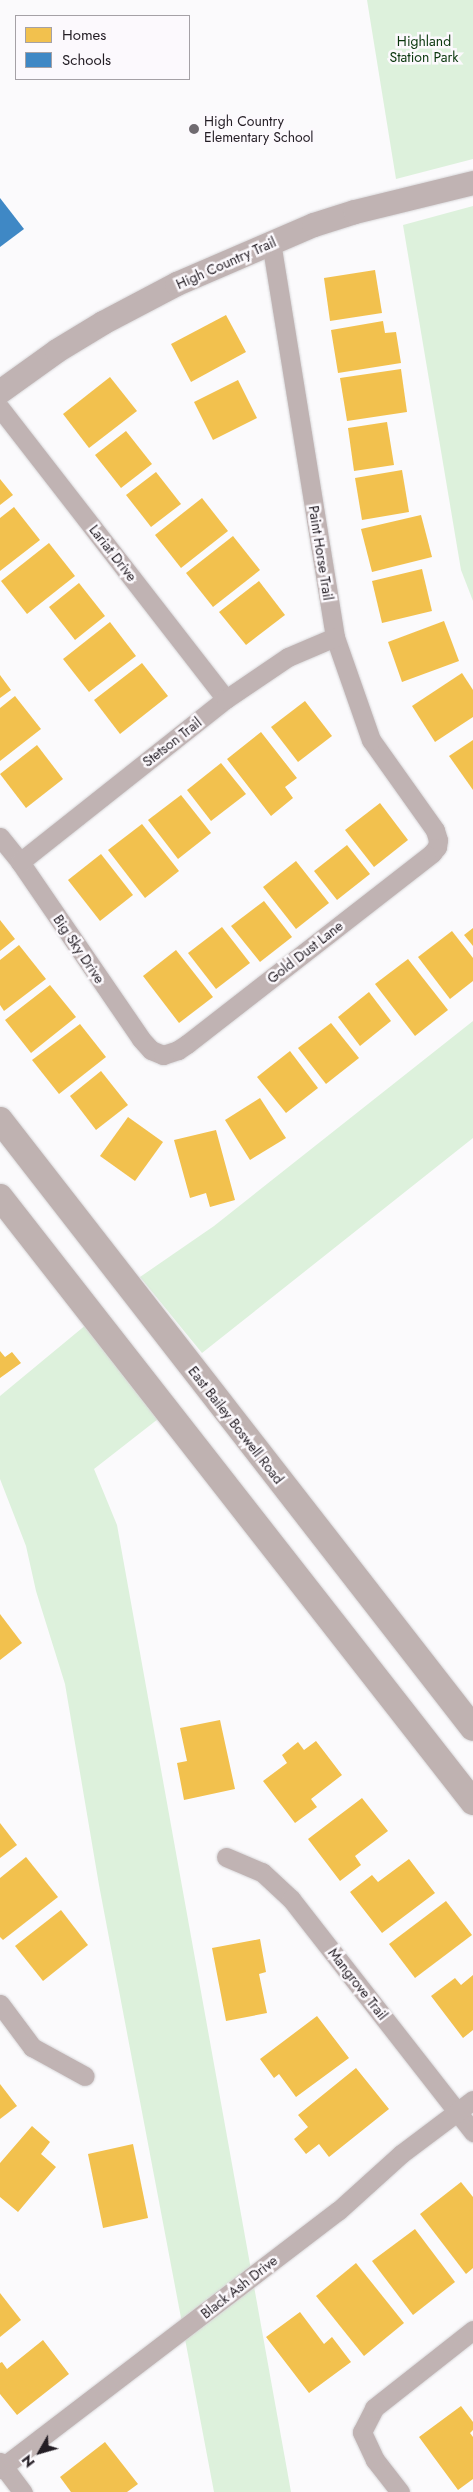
<!DOCTYPE html>
<style>
body{margin:0}
#map{position:relative;width:473px;height:2492px;overflow:hidden;background:#fbfafc;font-family:Jost,sans-serif}
div>[style]{position:absolute}
.green>*{inset:0;background:#ddf1dc}
.homes>*{inset:0;background:#f2c14e}
.schools>*{inset:0;background:#3f88c5}
.roads{filter:drop-shadow(0 0 1px #d8d7d9) drop-shadow(0 0 1px #d8d7d9)}
.minor>*{height:19px;margin:-9.5px;padding:0 9.5px;transform-origin:9.5px;border-radius:9.5px;background:#c0b3b3}
.tertiary>*{height:24px;margin:-12px;padding:0 12px;transform-origin:12px;border-radius:12px;background:#c0b3b3}
.secondary>*{height:26px;margin:-13px;padding:0 13px;transform-origin:13px;border-radius:13px;background:#bfb2b1}
.dots>*{width:14px;height:14px;translate:-50% -50%;box-sizing:border-box;border:2px solid #fcf9fd;border-radius:50%}
span{translate:-50% -50%;white-space:nowrap;text-align:center;line-height:1.15;-webkit-text-stroke:5px #fcf9fd;paint-order:stroke}
.park-label{font-size:14px;color:#09360c}
.poi-label{font-size:14px;color:#231d24}
.left{translate:0 -50%;text-align:left}
.street-label{font-size:14px;color:#231d24}
.legend{position:absolute;left:15px;top:15px;width:175px;height:65px;box-sizing:border-box;background:#fcf9fd;border:1px solid #a5a1a6;margin:0;padding:6px 9px;list-style:none;font-size:15px;color:#231d24}
.legend li{display:flex;align-items:center;gap:10px;height:25px}
.legend b{width:25px;border:1px solid #a5a1a6}
.north{position:absolute;left:15px;top:2427px;width:50px;height:50px;-webkit-text-stroke:4px #fcf9fd;paint-order:stroke;rotate:232deg;font-size:14px;font-weight:700;line-height:20px;text-align:center;color:#231d24}
.north::after{content:'';display:block;margin:auto;width:18px;height:22px;background:#231d24;clip-path:polygon(50% 0,100% 100%,50% 72%,0 100%)}
</style>
<div id="map">
<div class="green">
<i style="clip-path:polygon(367px 0,473px 0,473px 159px,396px 179px)"></i>
<i style="clip-path:polygon(473px 206px,473px 601px,461px 570px,403px 225px)"></i>
<i style="clip-path:polygon(473px 1021px,473px 1138px,202px 1353px,140px 1277px,214px 1226px)"></i>
<i style="clip-path:polygon(87px 1324px,158px 1419px,94px 1469px,117px 1525px,291px 2492px,214px 2492px,99px 1885px,65px 1684px,36px 1591px,26px 1546px,0 1479px,0 1396px)"></i>
</div>
<div class="homes">
<i style="clip-path:polygon(375px 270px,382px 313px,330px 321px,324px 278px)"></i>
<i style="clip-path:polygon(226px 315px,246px 352px,191px 382px,171px 344px)"></i>
<i style="clip-path:polygon(383px 321px,385px 333px,396px 332px,401px 363px,338px 373px,331px 330px)"></i>
<i style="clip-path:polygon(401px 369px,407px 412px,347px 421px,340px 378px)"></i>
<i style="clip-path:polygon(110px 377px,137px 411px,89px 448px,63px 414px)"></i>
<i style="clip-path:polygon(238px 380px,257px 418px,213px 440px,194px 402px)"></i>
<i style="clip-path:polygon(387px 422px,394px 465px,354px 471px,348px 428px)"></i>
<i style="clip-path:polygon(126px 431px,152px 464px,121px 488px,95px 455px)"></i>
<i style="clip-path:polygon(402px 470px,409px 512px,362px 520px,355px 478px)"></i>
<i style="clip-path:polygon(156px 472px,181px 504px,151px 527px,126px 495px)"></i>
<i style="clip-path:polygon(0 479px,13px 495px,0 505px)"></i>
<i style="clip-path:polygon(202px 498px,228px 531px,181px 568px,155px 535px)"></i>
<i style="clip-path:polygon(14px 507px,40px 540px,0 571px,0 518px)"></i>
<i style="clip-path:polygon(421px 515px,432px 557px,372px 572px,361px 529px)"></i>
<i style="clip-path:polygon(233px 536px,260px 570px,213px 607px,186px 573px)"></i>
<i style="clip-path:polygon(49px 543px,75px 576px,27px 614px,1px 581px)"></i>
<i style="clip-path:polygon(422px 569px,432px 611px,382px 623px,372px 581px)"></i>
<i style="clip-path:polygon(259px 581px,285px 615px,246px 645px,219px 612px)"></i>
<i style="clip-path:polygon(79px 583px,105px 616px,75px 640px,49px 607px)"></i>
<i style="clip-path:polygon(444px 621px,459px 661px,402px 682px,388px 642px)"></i>
<i style="clip-path:polygon(110px 622px,136px 656px,89px 692px,63px 659px)"></i>
<i style="clip-path:polygon(142px 663px,168px 696px,120px 734px,94px 700px)"></i>
<i style="clip-path:polygon(462px 673px,473px 690px,473px 717px,435px 742px,412px 706px)"></i>
<i style="clip-path:polygon(0 675px,11px 690px,0 698px)"></i>
<i style="clip-path:polygon(15px 696px,41px 729px,0 761px,0 708px)"></i>
<i style="clip-path:polygon(305px 701px,332px 736px,298px 762px,271px 727px)"></i>
<i style="clip-path:polygon(261px 732px,297px 778px,285px 787px,293px 798px,271px 816px,227px 759px)"></i>
<i style="clip-path:polygon(473px 740px,473px 790px,449px 756px)"></i>
<i style="clip-path:polygon(37px 745px,63px 779px,26px 808px,0 774px)"></i>
<i style="clip-path:polygon(221px 763px,246px 794px,211px 821px,187px 790px)"></i>
<i style="clip-path:polygon(181px 795px,211px 833px,178px 859px,148px 820px)"></i>
<i style="clip-path:polygon(380px 803px,408px 840px,374px 867px,345px 830px)"></i>
<i style="clip-path:polygon(142px 824px,179px 871px,145px 898px,108px 850px)"></i>
<i style="clip-path:polygon(347px 845px,370px 874px,337px 900px,314px 871px)"></i>
<i style="clip-path:polygon(101px 854px,133px 895px,100px 921px,68px 880px)"></i>
<i style="clip-path:polygon(296px 861px,329px 903px,296px 929px,263px 887px)"></i>
<i style="clip-path:polygon(264px 901px,292px 937px,260px 962px,231px 926px)"></i>
<i style="clip-path:polygon(0 920px,15px 939px,0 951px)"></i>
<i style="clip-path:polygon(222px 927px,250px 963px,216px 989px,188px 953px)"></i>
<i style="clip-path:polygon(473px 928px,473px 946px,464px 935px)"></i>
<i style="clip-path:polygon(452px 931px,473px 958px,473px 981px,450px 999px,418px 957px)"></i>
<i style="clip-path:polygon(19px 945px,46px 979px,4px 1011px,0 1005px,0 960px)"></i>
<i style="clip-path:polygon(176px 950px,213px 997px,179px 1023px,143px 976px)"></i>
<i style="clip-path:polygon(408px 959px,448px 1010px,415px 1036px,375px 984px)"></i>
<i style="clip-path:polygon(50px 985px,76px 1017px,31px 1053px,5px 1020px)"></i>
<i style="clip-path:polygon(369px 992px,391px 1021px,360px 1046px,338px 1017px)"></i>
<i style="clip-path:polygon(331px 1023px,359px 1058px,326px 1084px,298px 1048px)"></i>
<i style="clip-path:polygon(80px 1024px,106px 1057px,59px 1094px,32px 1060px)"></i>
<i style="clip-path:polygon(290px 1051px,318px 1088px,286px 1113px,257px 1077px)"></i>
<i style="clip-path:polygon(101px 1071px,128px 1105px,96px 1130px,70px 1096px)"></i>
<i style="clip-path:polygon(260px 1098px,286px 1138px,250px 1160px,225px 1120px)"></i>
<i style="clip-path:polygon(128px 1117px,163px 1142px,135px 1181px,100px 1156px)"></i>
<i style="clip-path:polygon(216px 1130px,235px 1200px,210px 1207px,206px 1193px,190px 1198px,174px 1140px)"></i>
<i style="clip-path:polygon(0 1351px,5px 1357px,12px 1352px,21px 1363px,0 1378px)"></i>
<i style="clip-path:polygon(0 1614px,22px 1643px,0 1660px)"></i>
<i style="clip-path:polygon(220px 1720px,235px 1789px,184px 1800px,177px 1763px,187px 1761px,180px 1728px)"></i>
<i style="clip-path:polygon(316px 1741px,342px 1775px,311px 1799px,317px 1807px,295px 1823px,263px 1781px,287px 1763px,282px 1755px,298px 1742px,304px 1750px)"></i>
<i style="clip-path:polygon(362px 1798px,388px 1831px,355px 1856px,361px 1865px,340px 1881px,308px 1839px)"></i>
<i style="clip-path:polygon(0 1823px,17px 1845px,0 1858px)"></i>
<i style="clip-path:polygon(26px 1857px,58px 1897px,3px 1940px,0 1937px,0 1878px)"></i>
<i style="clip-path:polygon(409px 1859px,435px 1893px,382px 1933px,350px 1892px,372px 1875px,378px 1882px)"></i>
<i style="clip-path:polygon(446px 1901px,472px 1935px,415px 1978px,389px 1944px)"></i>
<i style="clip-path:polygon(61px 1910px,88px 1945px,43px 1981px,15px 1946px)"></i>
<i style="clip-path:polygon(260px 1939px,266px 1972px,259px 1974px,267px 2013px,226px 2021px,212px 1948px)"></i>
<i style="clip-path:polygon(473px 1975px,473px 2030px,463px 2038px,431px 1996px,455px 1978px,461px 1985px)"></i>
<i style="clip-path:polygon(317px 2016px,349px 2058px,296px 2097px,279px 2074px,274px 2078px,260px 2059px)"></i>
<i style="clip-path:polygon(356px 2068px,389px 2109px,329px 2157px,319px 2144px,306px 2154px,294px 2139px,308px 2127px,298px 2115px)"></i>
<i style="clip-path:polygon(0 2084px,17px 2106px,0 2119px)"></i>
<i style="clip-path:polygon(32px 2126px,50px 2142px,41px 2154px,56px 2167px,18px 2212px,0 2197px,0 2163px)"></i>
<i style="clip-path:polygon(133px 2144px,148px 2218px,103px 2228px,88px 2154px)"></i>
<i style="clip-path:polygon(461px 2182px,473px 2197px,473px 2268px,466px 2274px,420px 2214px)"></i>
<i style="clip-path:polygon(415px 2229px,455px 2282px,413px 2315px,372px 2261px)"></i>
<i style="clip-path:polygon(356px 2263px,404px 2323px,364px 2356px,316px 2296px)"></i>
<i style="clip-path:polygon(0 2293px,21px 2320px,0 2337px)"></i>
<i style="clip-path:polygon(300px 2312px,324px 2344px,332px 2337px,351px 2362px,309px 2393px,266px 2337px)"></i>
<i style="clip-path:polygon(43px 2340px,69px 2374px,17px 2415px,0 2394px,0 2363px,2px 2362px,7px 2369px)"></i>
<i style="clip-path:polygon(461px 2406px,473px 2422px,473px 2430px,470px 2433px,473px 2437px,473px 2479px,458px 2490px,419px 2437px)"></i>
<i style="clip-path:polygon(105px 2442px,138px 2484px,127px 2492px,71px 2492px,60px 2477px)"></i>
</div>
<div class="schools">
<i style="clip-path:polygon(0 198px,24px 229px,0 247px)"></i>
</div>
<div class="roads">
<div class="minor">
<i style="left:0;top:408px;width:368px;rotate:52.2deg"></i>
<i style="left:0;top:837px;width:32px;rotate:51deg"></i>
<i style="left:20px;top:862px;width:214px;rotate:55.6deg"></i>
<i style="left:141px;top:1039px;width:15px;rotate:48deg"></i>
<i style="left:151px;top:1050px;width:13px;rotate:23deg"></i>
<i style="left:163px;top:1055px;width:16px;rotate:-18deg"></i>
<i style="left:178px;top:1050px;width:11px;rotate:-34deg"></i>
<i style="left:187px;top:1044px;width:311px;rotate:-37.9deg"></i>
<i style="left:432px;top:853px;width:8px;rotate:-50deg"></i>
<i style="left:437px;top:847px;width:7px;rotate:-82deg"></i>
<i style="left:438px;top:840px;width:10px;rotate:-107deg"></i>
<i style="left:435px;top:830px;width:110px;rotate:-125.4deg"></i>
<i style="left:371px;top:740px;width:109px;rotate:-109.3deg"></i>
<i style="left:335px;top:637px;width:400px;rotate:-99.2deg"></i>
<i style="left:20px;top:862px;width:263px;rotate:-38.4deg"></i>
<i style="left:226px;top:699px;width:75px;rotate:-34.1deg"></i>
<i style="left:288px;top:657px;width:51px;rotate:-23.1deg"></i>
<i style="left:226px;top:1857px;width:39px;rotate:23deg"></i>
<i style="left:262px;top:1872px;width:40px;rotate:43deg"></i>
<i style="left:291px;top:1899px;width:296px;rotate:52deg"></i>
<i style="left:0;top:2004px;width:54px;rotate:53.3deg"></i>
<i style="left:32px;top:2047px;width:60px;rotate:28.7deg"></i>
<i style="left:0;top:2462px;width:38px;rotate:53deg"></i>
<i style="left:0;top:2469px;width:425px;rotate:-37.4deg"></i>
<i style="left:338px;top:2211px;width:85px;rotate:-42.1deg"></i>
<i style="left:401px;top:2154px;width:90px;rotate:-36.9deg"></i>
<i style="left:400px;top:2492px;width:41px;rotate:-128deg"></i>
<i style="left:375px;top:2460px;width:31px;rotate:-115deg"></i>
<i style="left:362px;top:2432px;width:27px;rotate:-63deg"></i>
<i style="left:374px;top:2408px;width:126px;rotate:-38.2deg"></i>
</div>
<div class="tertiary">
<i style="left:0;top:392px;width:70px;rotate:-35.7deg"></i>
<i style="left:57px;top:351px;width:54px;rotate:-31.3deg"></i>
<i style="left:103px;top:323px;width:84px;rotate:-27.8deg"></i>
<i style="left:177px;top:284px;width:149px;rotate:-23.3deg"></i>
<i style="left:314px;top:225px;width:43px;rotate:-17.6deg"></i>
<i style="left:355px;top:212px;width:122px;rotate:-13.8deg"></i>
</div>
<div class="secondary">
<i style="left:0;top:1120px;width:770px;rotate:52.12deg"></i>
<i style="left:0;top:1197px;width:768px;rotate:51.98deg"></i>
</div>
</div>
<div class="dots">
<i style="left:194px;top:129px;background:#6f6a70"></i>
</div>
<div class="park-label">
<span style="left:424px;top:49px">Highland<br>Station Park</span>
</div>
<div class="poi-label">
<span class="left" style="left:204px;top:129px">High Country<br>Elementary School</span>
</div>
<div class="street-label">
<span style="left:226px;top:263px;rotate:-24deg">High Country Trail</span>
<span style="left:113px;top:553px;rotate:52deg">Lariat Drive</span>
<span style="left:321px;top:553px;rotate:81deg">Paint Horse Trail</span>
<span style="left:172px;top:742px;rotate:-38deg">Stetson Trail</span>
<span style="left:79px;top:949px;rotate:56deg">Big Sky Drive</span>
<span style="left:305px;top:952px;rotate:-38deg">Gold Dust Lane</span>
<span style="left:236px;top:1425px;rotate:52deg">East Bailey Boswell Road</span>
<span style="left:358px;top:1984px;rotate:52deg">Mangrove Trail</span>
<span style="left:239px;top:2287px;rotate:-38deg">Black Ash Drive</span>
</div>
<ul class="legend">
<li><b style="height:14px;background:#f2c14e"></b>Homes</li>
<li><b style="height:14px;background:#3f88c5"></b>Schools</li>
</ul>
<div class="north">N</div>
</div>
